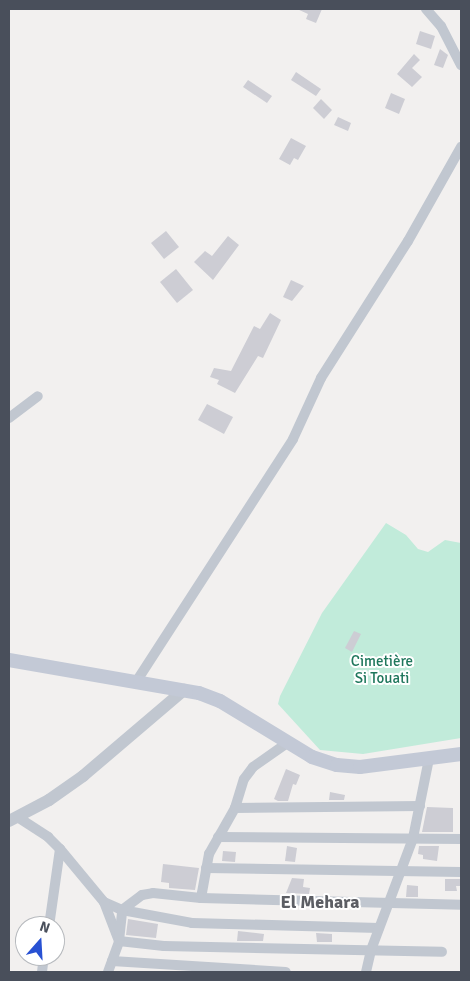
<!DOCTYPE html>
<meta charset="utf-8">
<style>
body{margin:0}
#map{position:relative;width:470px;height:981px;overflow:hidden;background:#f2f0ef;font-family:Signika,sans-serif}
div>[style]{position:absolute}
.green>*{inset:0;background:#c1ebda}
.building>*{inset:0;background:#cdcdd4}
.minor>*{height:10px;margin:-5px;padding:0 5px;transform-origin:5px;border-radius:5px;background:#c1c7d0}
.tertiary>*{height:12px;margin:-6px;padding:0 6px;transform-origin:6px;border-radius:6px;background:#c1c7d0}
.secondary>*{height:14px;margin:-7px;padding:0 7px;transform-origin:7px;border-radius:7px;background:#c3c9d6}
span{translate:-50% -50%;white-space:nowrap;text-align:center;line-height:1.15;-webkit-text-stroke:4px #fff;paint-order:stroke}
.park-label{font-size:15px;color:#1f775c}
.quarter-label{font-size:18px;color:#5c5e64;font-weight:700}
.frame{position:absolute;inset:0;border:10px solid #494f5b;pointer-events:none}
.north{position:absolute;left:15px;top:916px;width:50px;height:50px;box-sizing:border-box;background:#fff;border:1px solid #b6b9bd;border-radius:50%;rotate:19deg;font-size:14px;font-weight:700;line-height:20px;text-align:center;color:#494f5b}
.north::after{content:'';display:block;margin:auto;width:18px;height:22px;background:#2851d3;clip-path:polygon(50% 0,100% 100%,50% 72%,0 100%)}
</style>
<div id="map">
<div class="green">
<i style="clip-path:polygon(386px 523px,406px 535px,418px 549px,428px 552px,445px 540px,461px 543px,461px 738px,363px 754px,320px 750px,278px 704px,280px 696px,322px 613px)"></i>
</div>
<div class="building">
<i style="clip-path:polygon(297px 9px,322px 9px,316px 23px,306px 19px,308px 14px)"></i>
<i style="clip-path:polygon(420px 31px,435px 36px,431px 49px,416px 44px)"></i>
<i style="clip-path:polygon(440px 49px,448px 55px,443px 68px,434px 65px)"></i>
<i style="clip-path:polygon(414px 54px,420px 60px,412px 68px,422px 77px,412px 87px,397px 74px)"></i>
<i style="clip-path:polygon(296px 72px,321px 89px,316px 96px,291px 80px)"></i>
<i style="clip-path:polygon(248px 80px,272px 96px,267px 103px,243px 87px)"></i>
<i style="clip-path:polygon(391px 93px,405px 99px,399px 114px,385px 108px)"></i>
<i style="clip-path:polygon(321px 99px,332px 110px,324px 119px,313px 108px)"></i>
<i style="clip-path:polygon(338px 117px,351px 123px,348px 131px,334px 125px)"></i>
<i style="clip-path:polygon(291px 138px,306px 146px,298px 160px,294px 158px,290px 165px,279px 159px)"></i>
<i style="clip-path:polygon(166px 231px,179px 247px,164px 259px,151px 243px)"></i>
<i style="clip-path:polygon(228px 236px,239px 245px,213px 280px,194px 262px,205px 251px,212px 256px)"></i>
<i style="clip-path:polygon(176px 269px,193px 290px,177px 303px,160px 282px)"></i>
<i style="clip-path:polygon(291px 280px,304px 286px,292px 301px,283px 297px)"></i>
<i style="clip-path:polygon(270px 313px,281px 320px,263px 358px,258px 356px,235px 393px,217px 384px,219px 380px,210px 377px,214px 368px,231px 371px,254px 326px,260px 329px)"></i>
<i style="clip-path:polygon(207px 404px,233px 417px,224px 434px,198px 420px)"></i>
<i style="clip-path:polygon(354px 631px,361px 634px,352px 652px,345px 648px)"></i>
<i style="clip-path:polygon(286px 769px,300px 775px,296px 785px,293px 784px,288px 801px,278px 801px,274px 799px)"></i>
<i style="clip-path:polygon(330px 792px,345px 795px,344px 800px,329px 800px)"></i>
<i style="clip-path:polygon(427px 807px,453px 808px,453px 832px,422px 832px)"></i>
<i style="clip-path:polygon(287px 846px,297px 848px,295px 862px,285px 861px)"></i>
<i style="clip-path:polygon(419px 846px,439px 846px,437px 861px,423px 859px,423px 855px,418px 854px)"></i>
<i style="clip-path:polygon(223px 851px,236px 852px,235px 862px,222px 861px)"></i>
<i style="clip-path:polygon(163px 864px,199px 868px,195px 890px,169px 888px,169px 883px,161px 882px)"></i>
<i style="clip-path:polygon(292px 878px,304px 879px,303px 887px,310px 888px,309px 894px,286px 893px)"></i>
<i style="clip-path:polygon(445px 879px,461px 879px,461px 886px,456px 886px,457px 891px,445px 891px)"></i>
<i style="clip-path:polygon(407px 885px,418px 886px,418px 897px,406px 897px)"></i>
<i style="clip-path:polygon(128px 919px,158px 924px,156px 938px,126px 935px)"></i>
<i style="clip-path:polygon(238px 931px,264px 934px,263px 941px,237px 941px)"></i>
<i style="clip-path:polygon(316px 933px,332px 934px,332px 942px,317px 942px)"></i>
</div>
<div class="minor">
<i style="left:426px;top:9px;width:23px;rotate:49deg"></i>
<i style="left:441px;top:26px;width:44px;rotate:62.9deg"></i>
<i style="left:9px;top:418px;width:36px;rotate:-37deg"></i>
<i style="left:136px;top:682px;width:289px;rotate:-57.1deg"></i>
<i style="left:293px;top:439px;width:67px;rotate:-65.3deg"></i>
<i style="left:321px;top:378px;width:162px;rotate:-57.6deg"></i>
<i style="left:408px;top:241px;width:108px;rotate:-60.6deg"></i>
<i style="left:235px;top:808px;width:185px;rotate:-0.6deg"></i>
<i style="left:19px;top:818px;width:35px;rotate:33deg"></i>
<i style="left:48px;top:837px;width:17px;rotate:45deg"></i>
<i style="left:60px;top:849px;width:78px;rotate:98.1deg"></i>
<i style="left:218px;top:837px;width:243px;rotate:0.5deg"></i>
<i style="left:60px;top:849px;width:69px;rotate:50.3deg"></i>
<i style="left:104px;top:902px;width:20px;rotate:24deg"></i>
<i style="left:122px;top:910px;width:71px;rotate:10.5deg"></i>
<i style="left:192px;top:923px;width:187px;rotate:1.5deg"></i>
<i style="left:206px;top:868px;width:255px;rotate:0.9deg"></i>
<i style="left:201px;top:898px;width:45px;rotate:-79.7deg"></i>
<i style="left:209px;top:854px;width:53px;rotate:-60.5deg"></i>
<i style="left:235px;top:808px;width:30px;rotate:-73deg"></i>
<i style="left:244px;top:779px;width:15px;rotate:-53deg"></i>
<i style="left:253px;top:767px;width:42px;rotate:-35.2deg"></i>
<i style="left:104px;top:902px;width:42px;rotate:69deg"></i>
<i style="left:119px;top:941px;width:45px;rotate:6.3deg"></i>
<i style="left:164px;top:946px;width:278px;rotate:1.2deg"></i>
<i style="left:112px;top:961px;width:174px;rotate:3.6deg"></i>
<i style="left:42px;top:972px;width:16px;rotate:-83deg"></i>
<i style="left:108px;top:972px;width:33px;rotate:-70deg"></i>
<i style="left:119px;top:941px;width:31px;rotate:-84deg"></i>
<i style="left:122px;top:910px;width:25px;rotate:-37deg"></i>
<i style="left:142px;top:895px;width:11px;rotate:-10deg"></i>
<i style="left:153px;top:893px;width:48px;rotate:5.9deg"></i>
<i style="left:201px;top:898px;width:260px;rotate:1.5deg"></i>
<i style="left:366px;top:972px;width:23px;rotate:-77deg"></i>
<i style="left:371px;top:950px;width:120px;rotate:-69.4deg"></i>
<i style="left:413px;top:838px;width:81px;rotate:-78.6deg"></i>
</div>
<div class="tertiary">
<i style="left:9px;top:821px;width:45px;rotate:-27.7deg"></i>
<i style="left:49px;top:800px;width:42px;rotate:-35.2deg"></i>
<i style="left:83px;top:776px;width:133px;rotate:-40.4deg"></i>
</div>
<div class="secondary">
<i style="left:9px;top:660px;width:193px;rotate:9.9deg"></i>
<i style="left:199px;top:693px;width:22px;rotate:21deg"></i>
<i style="left:220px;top:701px;width:108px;rotate:31.3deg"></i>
<i style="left:312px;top:757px;width:26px;rotate:18deg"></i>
<i style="left:337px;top:765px;width:23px;rotate:5deg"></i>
<i style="left:360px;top:767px;width:102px;rotate:-7.3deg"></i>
</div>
<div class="park-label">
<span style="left:382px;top:670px">Cimetière<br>Si Touati</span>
</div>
<div class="quarter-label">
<span style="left:320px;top:902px">El Mehara</span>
</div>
<div class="frame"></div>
<div class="north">N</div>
</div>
